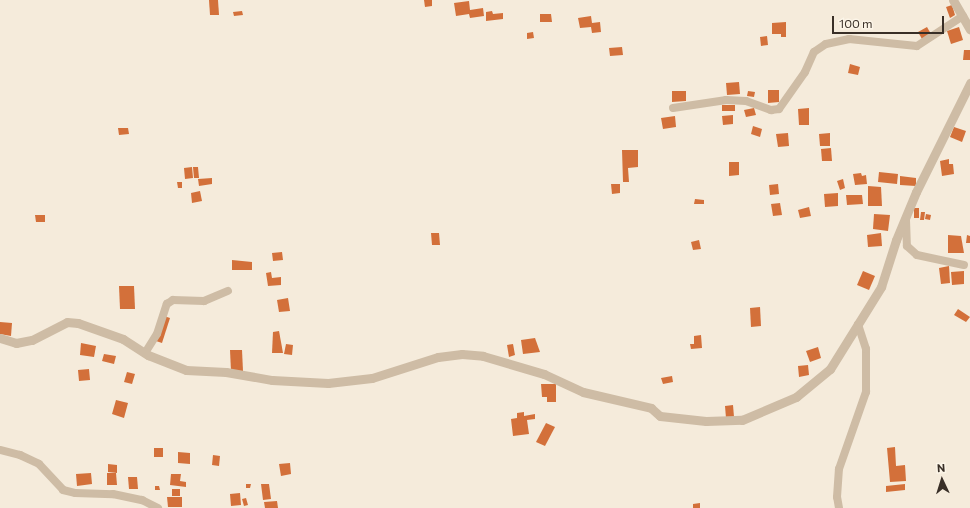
<!DOCTYPE html>
<style>
body{margin:0}
#map{position:relative;width:970px;height:508px;overflow:hidden;background:#f5ebdb;font-family:Commissioner,sans-serif}
div>[style]{position:absolute}
.building>*{inset:0;background:#d3703a}
.minor>*{height:8px;margin:-4px;padding:0 4px;transform-origin:4px;border-radius:4px;background:#cebca5}
.tertiary>*{height:9px;margin:-4.5px;padding:0 4.5px;transform-origin:4.5px;border-radius:4.5px;background:#cebca5}
span{translate:-50% -50%;white-space:nowrap;text-align:center;line-height:1.15;-webkit-text-stroke:4px #fcf5e8;paint-order:stroke}
.north{position:absolute;left:922px;top:460px;width:40px;height:40px;-webkit-text-stroke:3px #fcf5e8;paint-order:stroke;rotate:356deg;font-size:11px;font-weight:700;line-height:16px;text-align:center;color:#392f27}
.north::after{content:'';display:block;margin:auto;width:14px;height:18px;background:#392f27;clip-path:polygon(50% 0,100% 100%,50% 72%,0 100%)}
.scale{position:absolute;left:832px;top:16px;width:112px;height:18px;box-sizing:border-box;border:2px solid #392f27;border-top:0;padding-left:5px;font-size:12px;line-height:14px;white-space:nowrap;color:#392f27;-webkit-text-stroke:3px #fcf5e8;paint-order:stroke}
</style>
<div id="map">
<div class="building">
<i style="clip-path:polygon(209px 0,218px 0,219px 15px,210px 15px)"></i>
<i style="clip-path:polygon(424px 0,432px 0,432px 6px,425px 7px)"></i>
<i style="clip-path:polygon(469px 1px,470px 10px,483px 8px,484px 16px,470px 18px,469px 14px,456px 16px,454px 3px)"></i>
<i style="clip-path:polygon(952px 5px,955px 15px,950px 18px,946px 7px)"></i>
<i style="clip-path:polygon(242px 11px,243px 15px,234px 16px,233px 12px)"></i>
<i style="clip-path:polygon(492px 11px,493px 14px,503px 13px,503px 19px,486px 21px,486px 12px)"></i>
<i style="clip-path:polygon(540px 14px,551px 14px,552px 22px,540px 22px)"></i>
<i style="clip-path:polygon(591px 16px,592px 23px,600px 22px,601px 32px,592px 33px,591px 27px,580px 28px,578px 18px)"></i>
<i style="clip-path:polygon(786px 22px,786px 37px,781px 37px,781px 34px,772px 34px,772px 23px)"></i>
<i style="clip-path:polygon(927px 27px,931px 34px,922px 39px,918px 32px)"></i>
<i style="clip-path:polygon(959px 27px,963px 40px,951px 44px,947px 31px)"></i>
<i style="clip-path:polygon(533px 32px,534px 38px,527px 39px,527px 33px)"></i>
<i style="clip-path:polygon(767px 36px,768px 45px,761px 46px,760px 37px)"></i>
<i style="clip-path:polygon(622px 47px,623px 55px,610px 56px,609px 48px)"></i>
<i style="clip-path:polygon(964px 50px,970px 50px,970px 60px,963px 60px)"></i>
<i style="clip-path:polygon(850px 64px,860px 67px,858px 75px,848px 73px)"></i>
<i style="clip-path:polygon(739px 82px,740px 94px,727px 95px,726px 83px)"></i>
<i style="clip-path:polygon(768px 90px,779px 90px,779px 102px,768px 103px)"></i>
<i style="clip-path:polygon(672px 91px,686px 91px,686px 101px,672px 102px)"></i>
<i style="clip-path:polygon(748px 91px,755px 92px,754px 97px,747px 96px)"></i>
<i style="clip-path:polygon(722px 105px,735px 105px,735px 111px,722px 111px)"></i>
<i style="clip-path:polygon(754px 108px,756px 115px,746px 117px,744px 110px)"></i>
<i style="clip-path:polygon(809px 108px,809px 125px,799px 125px,798px 109px)"></i>
<i style="clip-path:polygon(733px 115px,733px 124px,723px 125px,722px 116px)"></i>
<i style="clip-path:polygon(675px 116px,676px 127px,663px 129px,661px 118px)"></i>
<i style="clip-path:polygon(753px 126px,762px 129px,760px 137px,751px 134px)"></i>
<i style="clip-path:polygon(954px 127px,966px 131px,962px 142px,950px 137px)"></i>
<i style="clip-path:polygon(118px 128px,128px 128px,129px 134px,119px 135px)"></i>
<i style="clip-path:polygon(788px 133px,789px 146px,778px 147px,776px 134px)"></i>
<i style="clip-path:polygon(830px 133px,830px 146px,820px 146px,819px 134px)"></i>
<i style="clip-path:polygon(831px 148px,832px 161px,822px 161px,821px 149px)"></i>
<i style="clip-path:polygon(622px 150px,638px 150px,638px 167px,628px 168px,629px 182px,623px 182px)"></i>
<i style="clip-path:polygon(949px 159px,949px 164px,953px 164px,954px 174px,942px 176px,940px 161px)"></i>
<i style="clip-path:polygon(729px 162px,739px 162px,739px 175px,729px 176px)"></i>
<i style="clip-path:polygon(192px 167px,193px 178px,185px 179px,184px 168px)"></i>
<i style="clip-path:polygon(193px 167px,198px 167px,199px 178px,194px 178px)"></i>
<i style="clip-path:polygon(879px 172px,898px 174px,897px 184px,878px 182px)"></i>
<i style="clip-path:polygon(861px 173px,862px 176px,866px 175px,867px 184px,855px 185px,853px 174px)"></i>
<i style="clip-path:polygon(900px 176px,916px 178px,916px 186px,900px 185px)"></i>
<i style="clip-path:polygon(212px 178px,212px 184px,199px 186px,198px 179px)"></i>
<i style="clip-path:polygon(843px 179px,845px 188px,840px 190px,837px 181px)"></i>
<i style="clip-path:polygon(177px 182px,182px 182px,182px 188px,178px 188px)"></i>
<i style="clip-path:polygon(611px 184px,620px 184px,620px 193px,612px 194px)"></i>
<i style="clip-path:polygon(778px 184px,779px 194px,770px 195px,769px 185px)"></i>
<i style="clip-path:polygon(868px 186px,881px 187px,882px 206px,868px 206px)"></i>
<i style="clip-path:polygon(200px 191px,202px 201px,192px 203px,191px 193px)"></i>
<i style="clip-path:polygon(838px 193px,838px 206px,825px 207px,824px 194px)"></i>
<i style="clip-path:polygon(846px 195px,862px 195px,863px 204px,847px 205px)"></i>
<i style="clip-path:polygon(695px 199px,704px 200px,704px 204px,694px 204px)"></i>
<i style="clip-path:polygon(780px 203px,782px 215px,773px 216px,771px 204px)"></i>
<i style="clip-path:polygon(809px 207px,811px 216px,800px 218px,798px 210px)"></i>
<i style="clip-path:polygon(914px 208px,919px 208px,919px 218px,914px 218px)"></i>
<i style="clip-path:polygon(921px 212px,925px 212px,924px 220px,920px 220px)"></i>
<i style="clip-path:polygon(874px 214px,890px 215px,888px 231px,873px 229px)"></i>
<i style="clip-path:polygon(926px 214px,931px 215px,930px 220px,925px 219px)"></i>
<i style="clip-path:polygon(35px 215px,45px 215px,45px 222px,36px 222px)"></i>
<i style="clip-path:polygon(431px 233px,439px 233px,440px 245px,432px 245px)"></i>
<i style="clip-path:polygon(881px 233px,882px 246px,868px 247px,867px 235px)"></i>
<i style="clip-path:polygon(948px 235px,961px 236px,964px 253px,948px 253px)"></i>
<i style="clip-path:polygon(967px 235px,970px 236px,970px 243px,966px 243px)"></i>
<i style="clip-path:polygon(699px 240px,701px 249px,693px 250px,691px 242px)"></i>
<i style="clip-path:polygon(282px 252px,283px 260px,273px 261px,272px 253px)"></i>
<i style="clip-path:polygon(232px 260px,252px 262px,252px 270px,232px 270px)"></i>
<i style="clip-path:polygon(949px 266px,950px 283px,941px 284px,939px 268px)"></i>
<i style="clip-path:polygon(863px 271px,875px 276px,869px 290px,857px 285px)"></i>
<i style="clip-path:polygon(964px 271px,964px 284px,952px 285px,951px 272px)"></i>
<i style="clip-path:polygon(271px 272px,272px 278px,281px 277px,281px 285px,268px 286px,266px 273px)"></i>
<i style="clip-path:polygon(119px 286px,134px 286px,135px 309px,120px 309px)"></i>
<i style="clip-path:polygon(288px 298px,290px 311px,279px 312px,277px 300px)"></i>
<i style="clip-path:polygon(760px 307px,761px 326px,751px 327px,750px 308px)"></i>
<i style="clip-path:polygon(958px 309px,970px 317px,966px 322px,954px 315px)"></i>
<i style="clip-path:polygon(164px 316px,170px 318px,162px 343px,156px 341px)"></i>
<i style="clip-path:polygon(0 322px,12px 323px,11px 336px,0 334px)"></i>
<i style="clip-path:polygon(279px 331px,283px 353px,272px 353px,273px 332px)"></i>
<i style="clip-path:polygon(701px 335px,702px 348px,691px 349px,690px 344px,694px 344px,694px 336px)"></i>
<i style="clip-path:polygon(535px 338px,540px 352px,523px 354px,521px 340px)"></i>
<i style="clip-path:polygon(81px 343px,96px 346px,94px 357px,80px 355px)"></i>
<i style="clip-path:polygon(286px 344px,293px 345px,292px 355px,284px 354px)"></i>
<i style="clip-path:polygon(513px 344px,515px 355px,509px 357px,507px 345px)"></i>
<i style="clip-path:polygon(818px 347px,821px 358px,810px 362px,806px 351px)"></i>
<i style="clip-path:polygon(230px 350px,242px 350px,243px 371px,231px 371px)"></i>
<i style="clip-path:polygon(104px 354px,116px 356px,114px 364px,102px 361px)"></i>
<i style="clip-path:polygon(808px 365px,809px 375px,799px 377px,798px 366px)"></i>
<i style="clip-path:polygon(89px 369px,90px 380px,79px 381px,78px 370px)"></i>
<i style="clip-path:polygon(127px 372px,135px 374px,132px 384px,124px 382px)"></i>
<i style="clip-path:polygon(672px 376px,673px 382px,663px 384px,661px 378px)"></i>
<i style="clip-path:polygon(541px 384px,556px 384px,556px 402px,547px 402px,547px 397px,542px 397px)"></i>
<i style="clip-path:polygon(116px 400px,128px 403px,124px 418px,112px 414px)"></i>
<i style="clip-path:polygon(733px 405px,734px 417px,726px 418px,725px 406px)"></i>
<i style="clip-path:polygon(524px 412px,524px 416px,535px 414px,535px 419px,527px 420px,529px 434px,513px 436px,511px 419px,517px 418px,517px 413px)"></i>
<i style="clip-path:polygon(546px 423px,555px 427px,545px 446px,536px 442px)"></i>
<i style="clip-path:polygon(895px 447px,896px 466px,905px 465px,906px 481px,890px 482px,887px 448px)"></i>
<i style="clip-path:polygon(154px 448px,163px 448px,163px 457px,154px 457px)"></i>
<i style="clip-path:polygon(178px 452px,190px 453px,190px 464px,178px 463px)"></i>
<i style="clip-path:polygon(213px 455px,220px 456px,219px 466px,212px 465px)"></i>
<i style="clip-path:polygon(290px 463px,291px 474px,281px 476px,279px 464px)"></i>
<i style="clip-path:polygon(108px 464px,117px 465px,117px 473px,108px 472px)"></i>
<i style="clip-path:polygon(91px 473px,92px 484px,77px 486px,76px 474px)"></i>
<i style="clip-path:polygon(107px 473px,116px 473px,117px 485px,107px 485px)"></i>
<i style="clip-path:polygon(171px 474px,181px 474px,180px 481px,186px 482px,186px 487px,170px 485px)"></i>
<i style="clip-path:polygon(128px 477px,137px 477px,138px 489px,129px 489px)"></i>
<i style="clip-path:polygon(246px 484px,251px 484px,250px 488px,246px 488px)"></i>
<i style="clip-path:polygon(261px 484px,269px 484px,271px 499px,263px 500px)"></i>
<i style="clip-path:polygon(905px 484px,905px 490px,886px 492px,886px 486px)"></i>
<i style="clip-path:polygon(155px 486px,159px 486px,160px 490px,155px 490px)"></i>
<i style="clip-path:polygon(172px 489px,180px 489px,180px 496px,172px 496px)"></i>
<i style="clip-path:polygon(240px 493px,241px 505px,231px 506px,230px 494px)"></i>
<i style="clip-path:polygon(167px 497px,182px 497px,182px 507px,168px 507px)"></i>
<i style="clip-path:polygon(246px 498px,248px 505px,244px 506px,242px 499px)"></i>
<i style="clip-path:polygon(277px 501px,278px 508px,265px 508px,264px 502px)"></i>
<i style="clip-path:polygon(700px 503px,700px 508px,693px 508px,693px 504px)"></i>
</div>
<div class="minor">
<i style="left:673px;top:108px;width:54px;rotate:-8.6deg"></i>
<i style="left:726px;top:100px;width:20px;rotate:3deg"></i>
<i style="left:746px;top:101px;width:27px;rotate:20deg"></i>
<i style="left:771px;top:110px;width:8px;rotate:-7deg"></i>
<i style="left:779px;top:109px;width:45px;rotate:-54.9deg"></i>
<i style="left:805px;top:72px;width:22px;rotate:-66deg"></i>
<i style="left:814px;top:52px;width:14px;rotate:-34deg"></i>
<i style="left:826px;top:44px;width:24px;rotate:-12deg"></i>
<i style="left:849px;top:39px;width:68px;rotate:5.9deg"></i>
<i style="left:917px;top:46px;width:55px;rotate:-33.1deg"></i>
<i style="left:906px;top:220px;width:26px;rotate:88deg"></i>
<i style="left:907px;top:246px;width:13px;rotate:42deg"></i>
<i style="left:917px;top:255px;width:48px;rotate:12deg"></i>
<i style="left:145px;top:353px;width:22px;rotate:-58deg"></i>
<i style="left:157px;top:334px;width:32px;rotate:-72deg"></i>
<i style="left:167px;top:304px;width:7px;rotate:-34deg"></i>
<i style="left:173px;top:300px;width:31px;rotate:2deg"></i>
<i style="left:204px;top:301px;width:26px;rotate:-23deg"></i>
<i style="left:0;top:450px;width:21px;rotate:14deg"></i>
<i style="left:20px;top:455px;width:21px;rotate:25deg"></i>
<i style="left:39px;top:464px;width:35px;rotate:47deg"></i>
<i style="left:63px;top:490px;width:12px;rotate:14deg"></i>
<i style="left:75px;top:493px;width:38px;rotate:2deg"></i>
<i style="left:113px;top:494px;width:30px;rotate:12deg"></i>
<i style="left:142px;top:500px;width:18px;rotate:27deg"></i>
<i style="left:839px;top:508px;width:11px;rotate:-100deg"></i>
<i style="left:837px;top:497px;width:28px;rotate:-86deg"></i>
<i style="left:839px;top:469px;width:82px;rotate:-70.7deg"></i>
<i style="left:866px;top:392px;width:43px;rotate:-90deg"></i>
<i style="left:866px;top:349px;width:26px;rotate:-108deg"></i>
</div>
<div class="tertiary">
<i style="left:953px;top:0;width:34px;rotate:60deg"></i>
<i style="left:0;top:338px;width:17px;rotate:17deg"></i>
<i style="left:16px;top:343px;width:16px;rotate:-11deg"></i>
<i style="left:32px;top:340px;width:39px;rotate:-27deg"></i>
<i style="left:67px;top:322px;width:11px;rotate:5deg"></i>
<i style="left:78px;top:323px;width:48px;rotate:19.6deg"></i>
<i style="left:123px;top:339px;width:30px;rotate:33deg"></i>
<i style="left:148px;top:355px;width:41px;rotate:21.5deg"></i>
<i style="left:186px;top:370px;width:40px;rotate:2.9deg"></i>
<i style="left:226px;top:372px;width:47px;rotate:9.9deg"></i>
<i style="left:272px;top:380px;width:56px;rotate:3.1deg"></i>
<i style="left:328px;top:383px;width:44px;rotate:-6.5deg"></i>
<i style="left:372px;top:378px;width:69px;rotate:-17.7deg"></i>
<i style="left:438px;top:357px;width:24px;rotate:-7deg"></i>
<i style="left:462px;top:354px;width:21px;rotate:5deg"></i>
<i style="left:483px;top:356px;width:64px;rotate:16.4deg"></i>
<i style="left:544px;top:374px;width:43px;rotate:24.8deg"></i>
<i style="left:583px;top:392px;width:70px;rotate:13.2deg"></i>
<i style="left:651px;top:408px;width:12px;rotate:42deg"></i>
<i style="left:660px;top:416px;width:46px;rotate:6.2deg"></i>
<i style="left:706px;top:421px;width:36px;rotate:-2deg"></i>
<i style="left:742px;top:420px;width:59px;rotate:-23.1deg"></i>
<i style="left:796px;top:397px;width:44px;rotate:-39.5deg"></i>
<i style="left:830px;top:369px;width:97px;rotate:-58.1deg"></i>
<i style="left:881px;top:287px;width:49px;rotate:-72.3deg"></i>
<i style="left:896px;top:240px;width:52px;rotate:-67.4deg"></i>
<i style="left:916px;top:192px;width:122px;rotate:-63.6deg"></i>
</div>
<div class="north">N</div>
<div class="scale">100 m</div>
</div>
